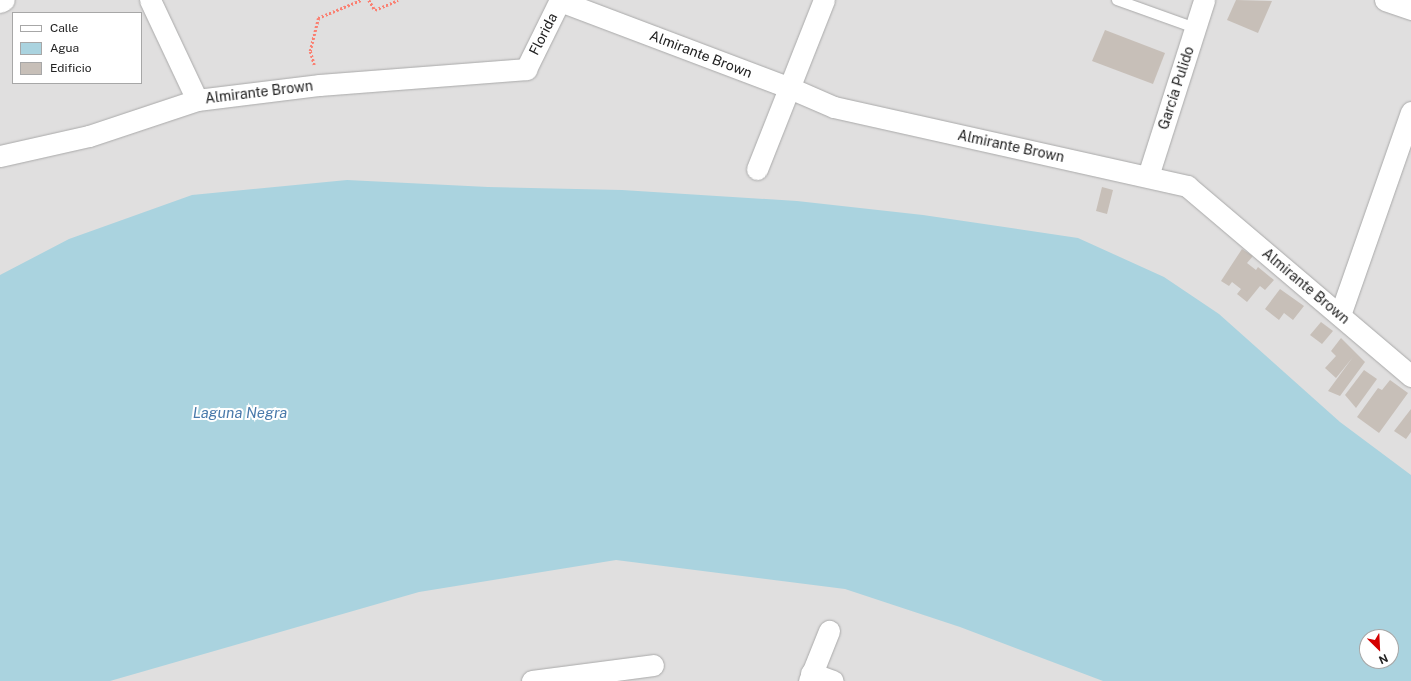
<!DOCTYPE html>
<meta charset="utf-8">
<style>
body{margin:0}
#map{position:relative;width:1411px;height:681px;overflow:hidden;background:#f2efe9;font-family:"Public Sans",sans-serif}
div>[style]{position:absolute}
.residential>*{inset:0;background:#e0dfdf}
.water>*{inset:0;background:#aad3df}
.building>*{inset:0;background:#c7bfb8}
.path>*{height:2.5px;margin-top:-1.25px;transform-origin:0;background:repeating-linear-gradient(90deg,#fa8072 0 2px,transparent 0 4px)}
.roads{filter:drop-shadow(0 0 1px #a9a9a9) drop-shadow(0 0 1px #a9a9a9)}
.service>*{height:10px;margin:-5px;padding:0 5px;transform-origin:5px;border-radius:5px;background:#fff}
.minor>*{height:21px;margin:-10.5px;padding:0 10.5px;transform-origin:10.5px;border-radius:10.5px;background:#fff}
span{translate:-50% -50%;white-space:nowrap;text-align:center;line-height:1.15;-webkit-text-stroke:4px #fff;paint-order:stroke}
.street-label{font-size:14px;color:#222}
.water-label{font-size:15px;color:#4a7aab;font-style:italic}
.legend{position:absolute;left:12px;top:12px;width:130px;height:72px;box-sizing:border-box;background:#fff;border:1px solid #a7a7a7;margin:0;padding:5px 7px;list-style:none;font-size:12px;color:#222}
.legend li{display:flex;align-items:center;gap:8px;height:20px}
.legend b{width:20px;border:1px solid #a7a7a7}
.north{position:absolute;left:1359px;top:629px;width:40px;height:40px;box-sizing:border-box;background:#fff;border:1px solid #a7a7a7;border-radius:50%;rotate:156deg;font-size:11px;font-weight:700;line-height:16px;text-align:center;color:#222}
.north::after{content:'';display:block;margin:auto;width:14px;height:18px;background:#d40000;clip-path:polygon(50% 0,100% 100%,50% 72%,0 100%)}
</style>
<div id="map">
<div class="residential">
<i style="clip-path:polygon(evenodd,0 0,1411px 0,1411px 681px,0 681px,0 0,13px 13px,141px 13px,141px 83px,13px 83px,13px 13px,0 0,1367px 637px,1391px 637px,1391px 661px,1367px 661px,1367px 637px)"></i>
</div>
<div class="water">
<i style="clip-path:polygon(evenodd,347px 180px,488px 187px,622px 190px,797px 201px,923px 215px,1078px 238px,1164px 277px,1219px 314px,1340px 422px,1411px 475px,1411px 681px,1103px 681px,960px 627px,845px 589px,616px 560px,419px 592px,110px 681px,0 681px,0 275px,69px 239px,192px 195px,347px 180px,1367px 637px,1391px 637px,1391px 661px,1367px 661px,1367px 637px)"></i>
</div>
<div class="building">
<i style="clip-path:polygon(1236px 0,1272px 1px,1258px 33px,1227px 20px)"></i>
<i style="clip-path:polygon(1105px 30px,1165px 53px,1153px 84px,1092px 61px)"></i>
<i style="clip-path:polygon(1102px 187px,1113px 190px,1107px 214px,1096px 211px)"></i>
<i style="clip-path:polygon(1242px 249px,1253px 256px,1247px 263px,1256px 270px,1258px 267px,1274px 280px,1265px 290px,1260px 286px,1247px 302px,1237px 294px,1241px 289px,1232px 282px,1229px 286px,1221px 281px)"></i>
<i style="clip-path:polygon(1280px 289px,1304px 306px,1293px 320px,1284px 313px,1279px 320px,1265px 309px)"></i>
<i style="clip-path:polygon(1321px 322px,1333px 331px,1322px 344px,1310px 335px)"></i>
<i style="clip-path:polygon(1341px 338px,1365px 362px,1340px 396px,1328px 391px,1353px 357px,1336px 378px,1325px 368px,1336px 356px,1331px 351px)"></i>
<i style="clip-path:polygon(1364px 370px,1377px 379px,1356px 408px,1345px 395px)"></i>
<i style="clip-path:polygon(1390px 380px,1408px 393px,1379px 433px,1357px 417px,1378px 388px,1382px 390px)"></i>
<i style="clip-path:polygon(1411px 409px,1411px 432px,1406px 439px,1394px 431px)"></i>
</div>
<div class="path">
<i style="left:369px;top:0;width:12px;rotate:59deg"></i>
<i style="left:375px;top:10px;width:25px;rotate:-23deg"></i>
<i style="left:314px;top:65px;width:15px;rotate:-106deg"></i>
<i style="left:310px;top:51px;width:34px;rotate:-76deg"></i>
<i style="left:318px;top:18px;width:47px;rotate:-22.7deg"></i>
</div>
<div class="roads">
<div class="service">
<i style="left:1117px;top:0;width:83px;rotate:19.7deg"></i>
</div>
<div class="minor">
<i style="left:150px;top:0;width:110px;rotate:64.8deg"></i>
<i style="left:1385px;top:0;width:28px;rotate:19deg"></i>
<i style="left:560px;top:1px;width:246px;rotate:20.7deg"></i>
<i style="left:790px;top:88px;width:48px;rotate:23.4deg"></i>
<i style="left:834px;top:107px;width:362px;rotate:12.6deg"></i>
<i style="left:1187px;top:186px;width:294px;rotate:40.3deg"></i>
<i style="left:0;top:2px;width:4px;rotate:-27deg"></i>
<i style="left:0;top:156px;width:91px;rotate:-12.7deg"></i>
<i style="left:89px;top:136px;width:114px;rotate:-18.4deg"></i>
<i style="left:197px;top:100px;width:124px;rotate:-7deg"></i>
<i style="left:320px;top:85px;width:207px;rotate:-4.4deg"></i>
<i style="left:526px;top:69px;width:77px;rotate:-63.8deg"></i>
<i style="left:757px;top:169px;width:182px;rotate:-68.4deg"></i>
<i style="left:1148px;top:176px;width:185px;rotate:-72.3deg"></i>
<i style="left:1340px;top:315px;width:215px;rotate:-70.7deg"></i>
<i style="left:811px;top:673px;width:23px;rotate:20deg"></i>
<i style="left:532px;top:681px;width:122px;rotate:-7.5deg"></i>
<i style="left:809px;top:681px;width:54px;rotate:-68.2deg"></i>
</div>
</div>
<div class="street-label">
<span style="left:543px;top:34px;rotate:-63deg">Florida</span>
<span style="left:701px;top:54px;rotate:21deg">Almirante Brown</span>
<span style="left:1176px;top:88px;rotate:-72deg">García Pulido</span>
<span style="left:259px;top:92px;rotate:-7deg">Almirante Brown</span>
<span style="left:1011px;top:146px;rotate:12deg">Almirante Brown</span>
<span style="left:1306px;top:286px;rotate:40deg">Almirante Brown</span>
</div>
<div class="water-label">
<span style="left:240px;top:413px">Laguna Negra</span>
</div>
<ul class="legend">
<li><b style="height:5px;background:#fff"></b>Calle</li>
<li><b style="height:11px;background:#aad3df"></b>Agua</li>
<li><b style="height:11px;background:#c7bfb8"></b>Edificio</li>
</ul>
<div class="north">N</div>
</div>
